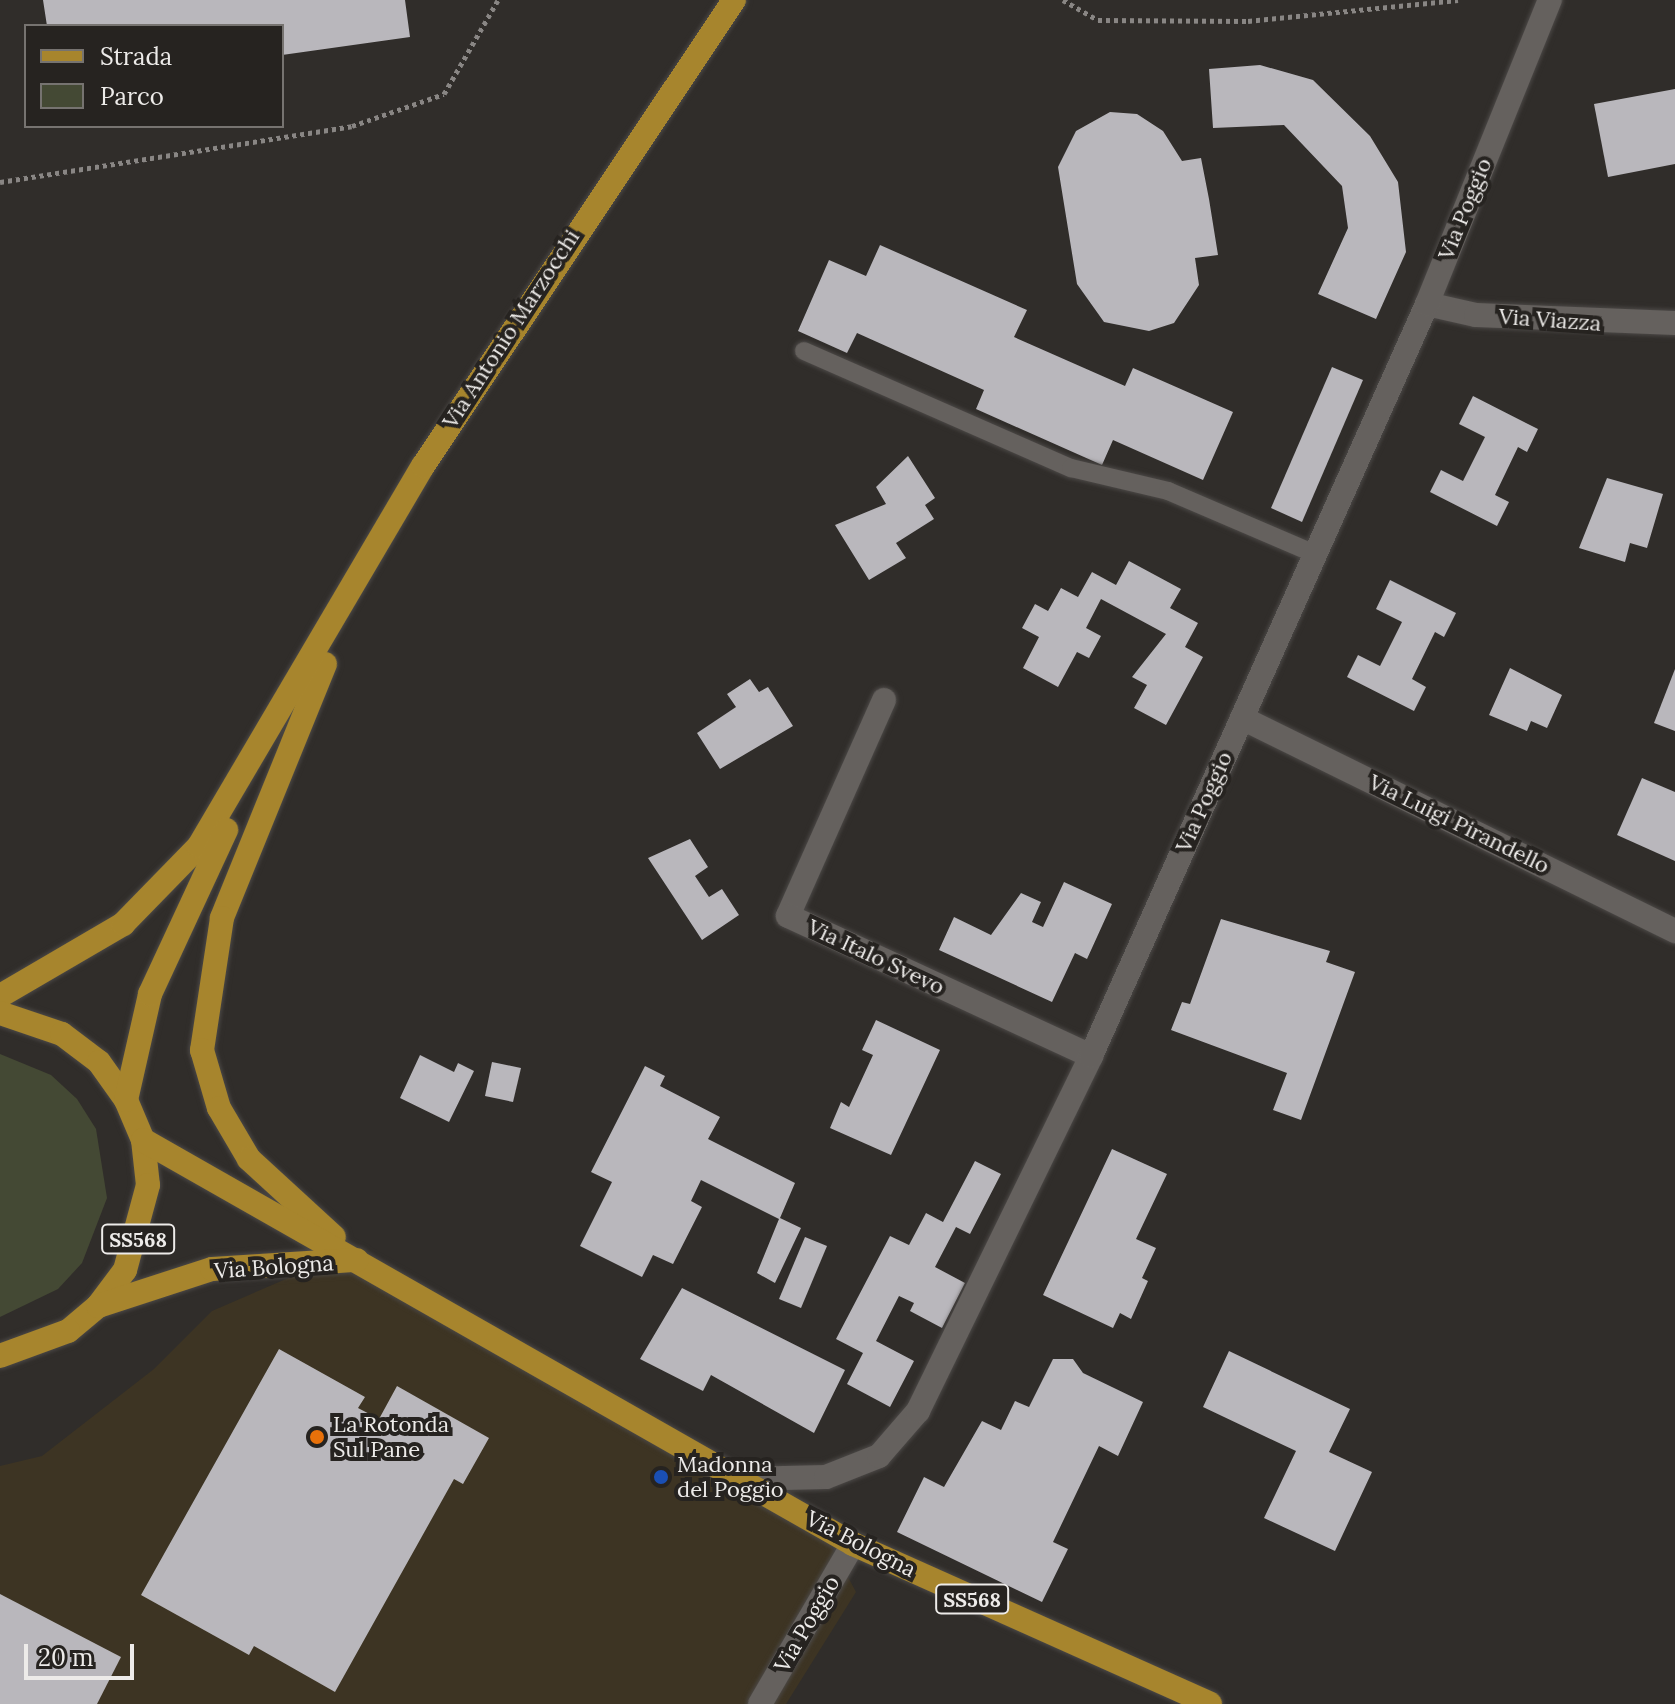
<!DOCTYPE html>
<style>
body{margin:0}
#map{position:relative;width:1675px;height:1704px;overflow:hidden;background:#302d2a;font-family:Lora,serif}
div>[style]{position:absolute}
.industrial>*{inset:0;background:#3d3423}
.green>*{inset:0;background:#444934}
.building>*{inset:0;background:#b9b7bc}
.path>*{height:5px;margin-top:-2.5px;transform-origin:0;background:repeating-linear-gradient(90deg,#898684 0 4px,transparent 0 8px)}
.roads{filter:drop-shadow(0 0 2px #4b4846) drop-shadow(0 0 2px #4b4846)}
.lane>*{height:18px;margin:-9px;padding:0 9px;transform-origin:9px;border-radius:9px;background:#65615e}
.street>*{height:24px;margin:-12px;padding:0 12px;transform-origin:12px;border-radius:12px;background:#65615e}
.primary>*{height:24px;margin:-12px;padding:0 12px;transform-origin:12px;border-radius:12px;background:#a7852d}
.dots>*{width:22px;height:22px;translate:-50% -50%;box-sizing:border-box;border:4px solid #262320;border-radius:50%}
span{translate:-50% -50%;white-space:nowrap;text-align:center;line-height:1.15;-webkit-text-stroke:8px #262320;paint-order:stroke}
.shield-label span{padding:2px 6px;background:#262320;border:2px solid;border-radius:6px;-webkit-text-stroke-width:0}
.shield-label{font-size:20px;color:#edebe9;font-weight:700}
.street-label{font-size:22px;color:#edebe9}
.poi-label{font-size:22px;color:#edebe9}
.left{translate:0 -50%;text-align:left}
.legend{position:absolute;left:24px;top:24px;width:260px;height:104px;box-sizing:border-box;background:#262320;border:2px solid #767370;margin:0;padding:10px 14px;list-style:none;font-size:24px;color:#edebe9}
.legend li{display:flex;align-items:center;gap:16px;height:40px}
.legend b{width:40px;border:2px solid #767370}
.scale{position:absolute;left:24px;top:1644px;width:110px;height:36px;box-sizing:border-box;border:4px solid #edebe9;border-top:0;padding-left:10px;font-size:24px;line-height:28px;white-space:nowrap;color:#edebe9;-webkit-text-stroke:6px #262320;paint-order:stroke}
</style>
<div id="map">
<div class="industrial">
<i style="clip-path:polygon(344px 1254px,814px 1514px,856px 1592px,786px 1704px,0 1704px,0 1466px,42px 1456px,154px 1369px,212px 1311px)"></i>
</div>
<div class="green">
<i style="clip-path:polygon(0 1054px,51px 1075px,77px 1099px,96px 1129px,107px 1198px,82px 1263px,58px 1289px,0 1317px)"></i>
</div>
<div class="building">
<i style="clip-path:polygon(43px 0,405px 0,410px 37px,282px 55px,282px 26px,47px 26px)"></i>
<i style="clip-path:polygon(1260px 65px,1313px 80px,1370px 136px,1398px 182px,1406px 252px,1376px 319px,1318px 294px,1348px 228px,1342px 186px,1284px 125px,1213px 128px,1209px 69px)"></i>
<i style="clip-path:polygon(1675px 89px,1675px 164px,1608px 177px,1594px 104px)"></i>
<i style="clip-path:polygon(1110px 112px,1137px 114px,1163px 131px,1182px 161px,1201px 158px,1209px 199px,1218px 255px,1195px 258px,1199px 285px,1174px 323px,1149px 331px,1104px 322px,1077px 284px,1058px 167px,1076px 131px)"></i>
<i style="clip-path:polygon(880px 245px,1027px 310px,1014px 337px,1125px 386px,1133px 368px,1233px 412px,1203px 480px,1113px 440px,1102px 465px,976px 409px,984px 390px,857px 333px,847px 353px,798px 331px,829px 260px,866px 276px)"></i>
<i style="clip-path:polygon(1332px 367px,1363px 380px,1302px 522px,1271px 508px)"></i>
<i style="clip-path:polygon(1473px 396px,1538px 429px,1527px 452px,1518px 447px,1495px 495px,1509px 502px,1497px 526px,1430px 492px,1441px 470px,1463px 481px,1485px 437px,1459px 424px)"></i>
<i style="clip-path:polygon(908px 456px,935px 498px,925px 505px,934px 519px,896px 543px,906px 558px,869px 580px,835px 525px,886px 504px,876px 487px)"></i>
<i style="clip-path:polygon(1607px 478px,1663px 494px,1647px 548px,1630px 543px,1625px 562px,1579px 548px)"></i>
<i style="clip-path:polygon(1129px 561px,1181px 589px,1170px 608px,1198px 623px,1185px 647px,1203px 657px,1166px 725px,1134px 708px,1147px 685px,1132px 677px,1166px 634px,1101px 599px,1086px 628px,1101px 636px,1089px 658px,1077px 652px,1058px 687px,1023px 668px,1039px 637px,1022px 628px,1035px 604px,1048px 611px,1061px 588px,1078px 597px,1092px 572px,1116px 585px)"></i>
<i style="clip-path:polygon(1390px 580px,1456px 613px,1444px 637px,1435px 632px,1412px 679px,1426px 687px,1414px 711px,1347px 677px,1358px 655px,1380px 666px,1402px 622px,1376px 609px)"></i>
<i style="clip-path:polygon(1510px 668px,1562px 695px,1547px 728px,1531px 721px,1527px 731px,1489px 715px)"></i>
<i style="clip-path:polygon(1675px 669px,1675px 731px,1654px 723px)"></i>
<i style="clip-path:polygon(750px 679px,759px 692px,768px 687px,793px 726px,720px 769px,697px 733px,736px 707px,727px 694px)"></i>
<i style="clip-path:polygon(1642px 778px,1675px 792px,1675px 861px,1617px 835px)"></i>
<i style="clip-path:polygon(690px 839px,708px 867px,695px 876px,709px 897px,722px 889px,739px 915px,702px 940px,648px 858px)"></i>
<i style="clip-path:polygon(1064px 882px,1112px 904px,1087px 959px,1075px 953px,1052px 1002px,939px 950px,954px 917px,991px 935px,1021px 893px,1041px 902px,1032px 922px,1043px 927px)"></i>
<i style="clip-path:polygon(1221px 919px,1330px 951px,1326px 962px,1355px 972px,1301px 1120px,1273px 1110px,1287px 1073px,1171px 1030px,1182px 1002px,1190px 1004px)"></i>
<i style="clip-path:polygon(876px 1020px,940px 1050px,891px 1155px,830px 1128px,841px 1102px,849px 1107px,873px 1055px,862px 1050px)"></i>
<i style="clip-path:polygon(420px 1055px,454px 1072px,458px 1063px,474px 1071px,449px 1122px,400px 1098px)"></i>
<i style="clip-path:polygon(492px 1062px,521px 1068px,513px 1102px,485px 1096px)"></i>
<i style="clip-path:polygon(645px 1066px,665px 1076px,660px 1086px,720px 1117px,708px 1139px,795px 1183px,780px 1218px,801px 1228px,775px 1283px,757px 1273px,779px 1219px,701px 1180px,691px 1201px,702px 1207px,673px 1264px,653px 1255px,642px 1277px,580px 1246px,612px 1182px,591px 1172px)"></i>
<i style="clip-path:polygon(1112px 1149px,1167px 1174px,1136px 1239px,1156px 1248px,1142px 1278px,1148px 1281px,1131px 1319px,1120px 1313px,1113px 1328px,1043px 1295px)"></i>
<i style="clip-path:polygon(975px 1161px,1001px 1174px,970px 1234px,956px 1227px,935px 1267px,965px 1283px,942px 1328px,910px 1311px,914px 1303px,899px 1296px,876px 1341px,914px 1361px,890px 1407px,847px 1384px,863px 1353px,836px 1339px,890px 1236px,909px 1245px,926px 1213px,943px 1222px)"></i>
<i style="clip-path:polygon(805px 1237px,827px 1246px,801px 1308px,779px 1299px)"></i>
<i style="clip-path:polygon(682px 1288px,845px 1370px,814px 1433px,711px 1375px,703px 1391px,640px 1359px)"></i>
<i style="clip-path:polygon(279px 1349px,365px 1397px,358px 1408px,379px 1419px,397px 1386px,489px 1438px,463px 1484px,454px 1479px,335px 1692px,254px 1646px,249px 1655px,141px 1595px)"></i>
<i style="clip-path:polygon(1229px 1351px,1350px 1409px,1329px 1452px,1372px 1472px,1335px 1551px,1264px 1518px,1296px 1451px,1203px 1407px)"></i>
<i style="clip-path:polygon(1053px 1359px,1073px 1359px,1083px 1373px,1143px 1402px,1118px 1456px,1099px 1446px,1053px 1542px,1068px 1549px,1042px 1602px,897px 1532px,924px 1477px,944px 1487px,982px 1421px,1001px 1430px,1015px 1401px,1029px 1407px)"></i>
<i style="clip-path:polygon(0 1594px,121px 1657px,97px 1704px,0 1704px)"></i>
</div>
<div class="path">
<i style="left:1063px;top:0;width:40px;rotate:29.7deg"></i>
<i style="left:1098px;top:20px;width:150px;rotate:0.4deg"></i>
<i style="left:1248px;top:21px;width:211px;rotate:-5.7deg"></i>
<i style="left:0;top:182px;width:356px;rotate:-9deg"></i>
<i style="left:352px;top:126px;width:97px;rotate:-19.2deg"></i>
<i style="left:444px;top:94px;width:108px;rotate:-60.1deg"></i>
</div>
<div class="roads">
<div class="lane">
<i style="left:804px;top:351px;width:292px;rotate:23.7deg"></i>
<i style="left:1071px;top:468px;width:100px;rotate:13.3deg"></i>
<i style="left:1168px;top:491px;width:160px;rotate:23.2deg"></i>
</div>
<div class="street">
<i style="left:1427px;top:304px;width:50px;rotate:12.7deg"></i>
<i style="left:1476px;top:315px;width:199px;rotate:2.3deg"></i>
<i style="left:884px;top:700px;width:236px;rotate:114deg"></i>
<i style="left:788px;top:916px;width:334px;rotate:24.8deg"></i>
<i style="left:1242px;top:718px;width:483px;rotate:26.2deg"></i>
<i style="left:742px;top:1479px;width:84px;rotate:-1.4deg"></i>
<i style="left:826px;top:1477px;width:57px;rotate:-21.6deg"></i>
<i style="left:879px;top:1456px;width:60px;rotate:-49.1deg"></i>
<i style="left:918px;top:1411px;width:395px;rotate:-64deg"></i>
<i style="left:1091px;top:1056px;width:824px;rotate:-65.92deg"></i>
<i style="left:1427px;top:304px;width:328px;rotate:-68deg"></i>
<i style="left:760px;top:1704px;width:185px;rotate:-59.8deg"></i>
</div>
<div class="primary">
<i style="left:325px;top:664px;width:274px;rotate:112.1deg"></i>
<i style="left:222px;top:918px;width:134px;rotate:98.6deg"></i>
<i style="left:202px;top:1050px;width:60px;rotate:73.7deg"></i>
<i style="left:219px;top:1108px;width:59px;rotate:59.5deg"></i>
<i style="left:249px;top:1159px;width:115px;rotate:42.5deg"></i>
<i style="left:0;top:996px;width:143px;rotate:-30.3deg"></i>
<i style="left:123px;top:924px;width:109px;rotate:-45.7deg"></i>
<i style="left:199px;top:846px;width:441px;rotate:-59.5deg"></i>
<i style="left:423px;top:466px;width:560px;rotate:-56.28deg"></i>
<i style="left:0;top:1013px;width:65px;rotate:18.7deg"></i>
<i style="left:62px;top:1034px;width:46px;rotate:37.1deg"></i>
<i style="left:99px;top:1062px;width:47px;rotate:54.6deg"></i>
<i style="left:126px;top:1100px;width:43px;rotate:67deg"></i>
<i style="left:143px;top:1140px;width:45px;rotate:83.7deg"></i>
<i style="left:148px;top:1185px;width:88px;rotate:105.1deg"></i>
<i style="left:125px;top:1270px;width:45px;rotate:126.9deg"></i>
<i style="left:98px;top:1306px;width:39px;rotate:140deg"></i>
<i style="left:68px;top:1331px;width:72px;rotate:159.8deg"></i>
<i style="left:126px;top:1100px;width:109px;rotate:-77.2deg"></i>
<i style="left:150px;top:994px;width:181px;rotate:-65.1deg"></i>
<i style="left:143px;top:1140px;width:817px;rotate:29.64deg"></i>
<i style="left:853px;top:1544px;width:391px;rotate:24.1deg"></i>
<i style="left:98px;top:1306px;width:120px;rotate:-18deg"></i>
<i style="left:212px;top:1269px;width:145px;rotate:-3.6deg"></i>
</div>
</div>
<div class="dots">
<i style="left:317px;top:1437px;background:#e8710a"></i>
<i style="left:661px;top:1477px;background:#1a4fb4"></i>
</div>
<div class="shield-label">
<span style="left:138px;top:1239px">SS568</span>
<span style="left:972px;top:1599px">SS568</span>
</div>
<div class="street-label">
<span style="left:1465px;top:209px;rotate:-68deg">Via Poggio</span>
<span style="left:1550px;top:320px;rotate:4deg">Via Viazza</span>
<span style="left:511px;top:329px;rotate:-57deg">Via Antonio Marzocchi</span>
<span style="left:1204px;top:802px;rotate:-66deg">Via Poggio</span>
<span style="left:1459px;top:824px;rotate:26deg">Via Luigi Pirandello</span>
<span style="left:876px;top:957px;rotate:25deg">Via Italo Svevo</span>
<span style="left:274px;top:1267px;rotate:-4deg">Via Bologna</span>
<span style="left:861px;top:1544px;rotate:27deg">Via Bologna</span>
<span style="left:807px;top:1624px;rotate:-60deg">Via Poggio</span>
</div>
<div class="poi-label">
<span class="left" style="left:333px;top:1437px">La Rotonda<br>Sul Pane</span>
<span class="left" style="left:677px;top:1477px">Madonna<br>del Poggio</span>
</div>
<ul class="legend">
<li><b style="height:10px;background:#a7852d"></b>Strada</li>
<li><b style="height:22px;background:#444934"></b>Parco</li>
</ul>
<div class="scale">20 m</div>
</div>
